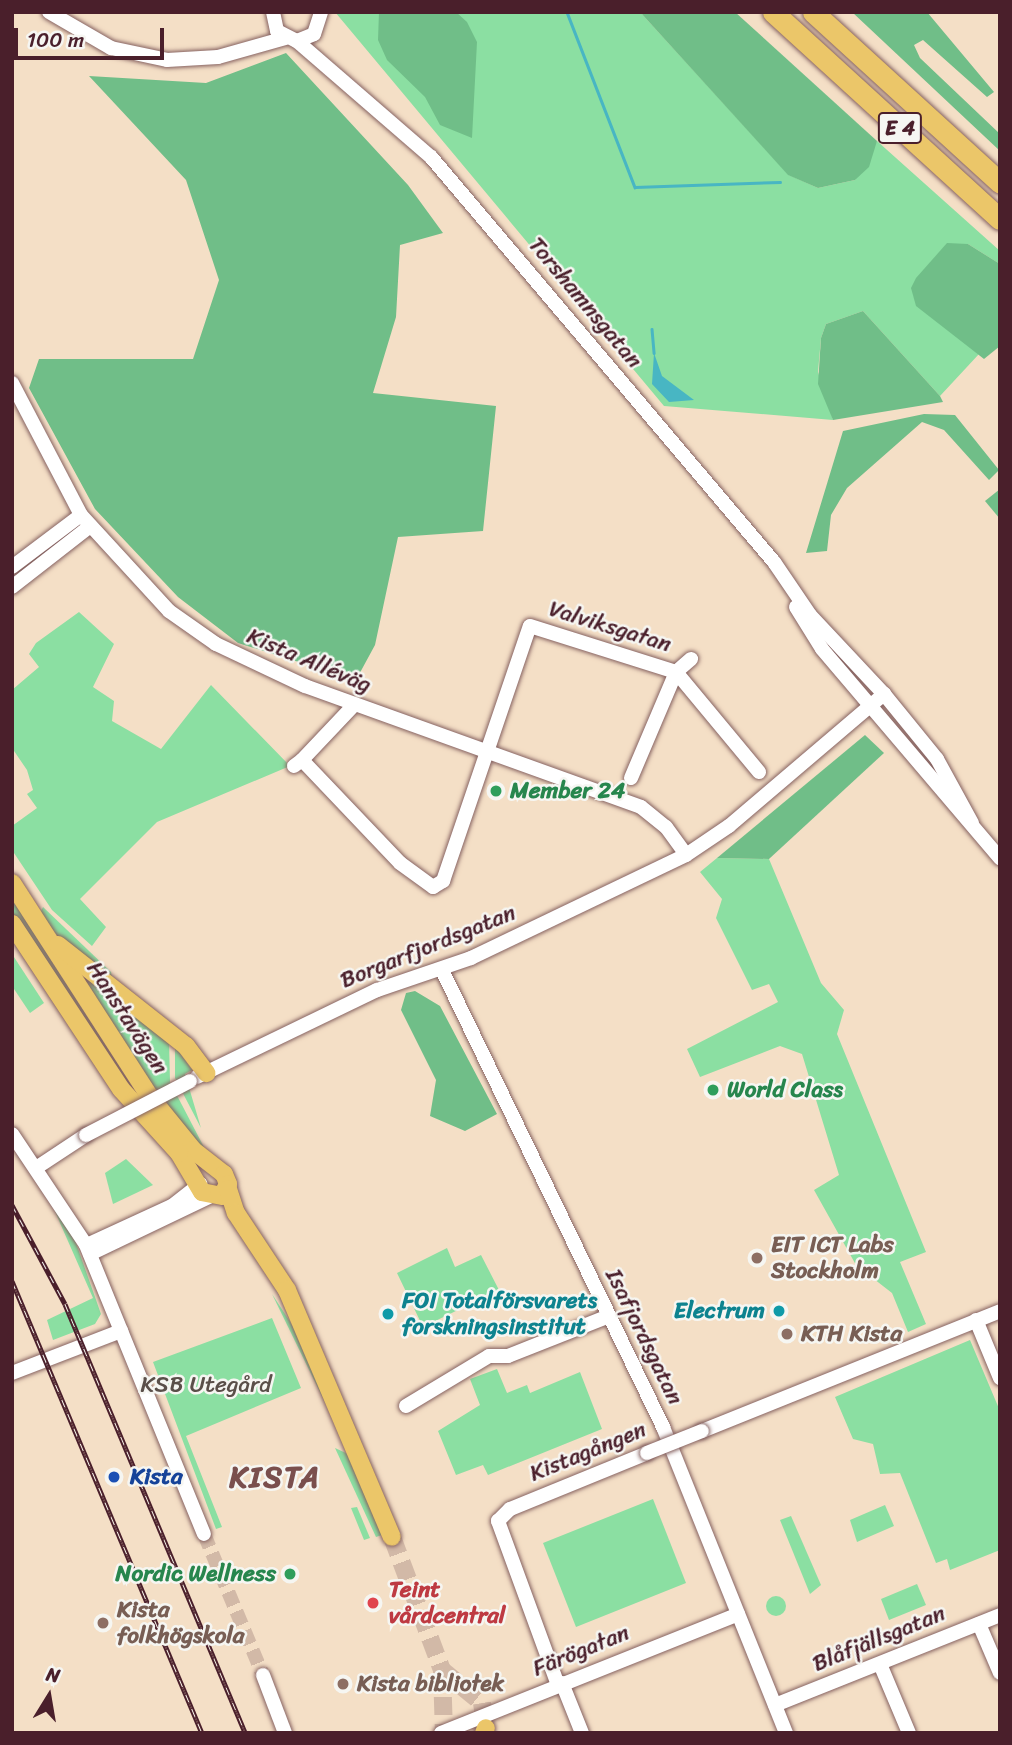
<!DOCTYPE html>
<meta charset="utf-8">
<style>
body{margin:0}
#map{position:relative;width:1012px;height:1745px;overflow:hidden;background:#f4dfc6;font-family:Sriracha,sans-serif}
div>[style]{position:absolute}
.green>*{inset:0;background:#8bdfa2}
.round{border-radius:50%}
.forest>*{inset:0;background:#70be88}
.water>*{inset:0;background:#48b6c3}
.stream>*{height:2.5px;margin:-1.25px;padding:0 1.25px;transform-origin:1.25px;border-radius:1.25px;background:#48b6c3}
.minor-tunnel>*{height:14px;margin-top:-7px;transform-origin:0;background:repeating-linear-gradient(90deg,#d2b9a7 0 14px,transparent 0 21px)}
.major-tunnel>*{height:18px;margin-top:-9px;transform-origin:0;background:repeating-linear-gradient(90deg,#d2b9a7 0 18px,transparent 0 27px)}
.roads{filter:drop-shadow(0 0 2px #866261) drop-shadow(0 0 2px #866261)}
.minor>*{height:14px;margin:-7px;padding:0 7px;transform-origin:7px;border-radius:7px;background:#fff}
.major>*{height:18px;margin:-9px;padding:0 9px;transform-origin:9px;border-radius:9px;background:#ebc669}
.highway>*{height:21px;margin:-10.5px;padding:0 10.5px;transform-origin:10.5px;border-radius:10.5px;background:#ebc669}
.rail>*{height:5px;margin-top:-2.5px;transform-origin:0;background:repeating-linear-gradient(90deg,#f6f6f2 0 8px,#4a1f2b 0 16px);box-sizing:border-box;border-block:2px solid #4a1f2b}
.bridges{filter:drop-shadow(0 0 2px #866261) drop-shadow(0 0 2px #866261)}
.minor-bridge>*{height:14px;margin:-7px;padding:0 7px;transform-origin:7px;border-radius:7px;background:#fff}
.dots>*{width:19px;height:19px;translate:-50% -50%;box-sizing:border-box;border:4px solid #f6f6f2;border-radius:50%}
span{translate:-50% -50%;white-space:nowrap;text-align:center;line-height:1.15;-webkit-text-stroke:5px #f6f6f2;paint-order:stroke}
.shield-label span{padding:2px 5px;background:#f6f6f2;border:2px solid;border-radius:5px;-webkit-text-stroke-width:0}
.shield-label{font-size:21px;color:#4a1f2b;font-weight:700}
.street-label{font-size:23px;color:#4a1f2b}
.leisure-label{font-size:23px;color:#27864d;font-weight:700}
.left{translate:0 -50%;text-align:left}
.right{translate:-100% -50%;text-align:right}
.education-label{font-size:23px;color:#785e54;font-weight:700}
.culture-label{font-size:23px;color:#0d838f;font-weight:700}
.park-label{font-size:23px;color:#5a4f49}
.transit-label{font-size:23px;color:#164399;font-weight:700}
.health-label{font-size:23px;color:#be3a42;font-weight:700}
.district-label{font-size:30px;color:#7a4f4d;font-weight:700;letter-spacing:2px}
.frame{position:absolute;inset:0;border:14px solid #4a1f2b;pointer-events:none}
.north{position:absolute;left:14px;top:1661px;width:70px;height:70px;-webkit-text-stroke:5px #f6f6f2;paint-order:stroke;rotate:11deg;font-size:19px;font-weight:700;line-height:28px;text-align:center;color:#4a1f2b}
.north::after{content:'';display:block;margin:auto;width:24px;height:32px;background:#4a1f2b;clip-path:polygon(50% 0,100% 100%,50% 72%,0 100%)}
.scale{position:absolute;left:14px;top:28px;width:150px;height:32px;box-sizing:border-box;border:4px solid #4a1f2b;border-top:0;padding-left:9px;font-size:21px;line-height:24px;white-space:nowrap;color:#4a1f2b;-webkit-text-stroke:5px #f6f6f2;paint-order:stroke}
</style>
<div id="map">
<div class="green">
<i style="clip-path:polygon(335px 12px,640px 12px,789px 175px,818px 188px,855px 180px,877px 141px,1000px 251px,1000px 264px,968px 244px,950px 329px,979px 354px,940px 396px,863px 311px,826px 324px,821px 338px,818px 372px,833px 420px,664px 406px)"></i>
<i style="clip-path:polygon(79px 612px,114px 644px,93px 687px,114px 701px,112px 721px,161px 749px,211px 685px,290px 766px,157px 822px,80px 899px,106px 927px,92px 946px,52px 910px,12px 850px,12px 826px,37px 808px,27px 794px,33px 790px,27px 770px,12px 748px,12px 690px,39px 667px,29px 654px,36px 643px)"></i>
<i style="clip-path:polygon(717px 858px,769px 859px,821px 983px,844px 1010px,837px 1034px,926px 1252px,900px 1262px,926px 1324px,908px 1332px,892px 1293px,856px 1265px,814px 1190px,839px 1175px,802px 1054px,780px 1046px,700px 1077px,687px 1049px,778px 1002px,769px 984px,752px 990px,716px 918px,722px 899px,700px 872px)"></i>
<i style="clip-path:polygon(12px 892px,142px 1092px,135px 1097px,12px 914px)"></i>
<i style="clip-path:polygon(43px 907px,111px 972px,112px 978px,69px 951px,40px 913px)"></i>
<i style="clip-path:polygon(12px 954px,44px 1003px,30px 1013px,12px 986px)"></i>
<i style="clip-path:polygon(69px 965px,169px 1040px,170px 1082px,207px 1153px,170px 1117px)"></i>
<i style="clip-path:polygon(175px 1046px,192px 1070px,185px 1074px,201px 1128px,175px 1078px)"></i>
<i style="clip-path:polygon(126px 1159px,153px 1185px,113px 1204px,105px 1173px)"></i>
<i style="clip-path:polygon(49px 1198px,76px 1243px,101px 1314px,95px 1324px,53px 1340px,47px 1320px,93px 1298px)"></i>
<i style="clip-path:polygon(447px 1248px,455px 1267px,481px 1255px,499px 1290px,423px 1327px,397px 1273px)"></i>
<i style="clip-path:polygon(272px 1294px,298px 1334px,335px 1423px)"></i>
<i style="clip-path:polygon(272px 1318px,301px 1388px,186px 1436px,222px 1527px,216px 1529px,153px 1362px)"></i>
<i style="clip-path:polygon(970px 1340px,1000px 1411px,1000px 1550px,950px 1570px,947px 1559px,936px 1563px,900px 1473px,880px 1474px,873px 1444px,853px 1439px,835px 1397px)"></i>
<i style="clip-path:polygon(497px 1369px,507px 1393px,527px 1385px,530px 1393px,580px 1372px,602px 1429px,488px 1475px,483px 1465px,456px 1475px,438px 1431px,480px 1405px,470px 1379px)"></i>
<i style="clip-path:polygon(335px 1448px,348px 1454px,385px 1534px,376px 1537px)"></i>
<i style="clip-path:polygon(653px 1499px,686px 1583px,576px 1627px,543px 1543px)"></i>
<i style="clip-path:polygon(885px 1505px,894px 1526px,857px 1542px,850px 1520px)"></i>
<i style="clip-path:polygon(357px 1507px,370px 1538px,364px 1540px,351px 1508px)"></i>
<i style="clip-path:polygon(791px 1516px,821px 1585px,810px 1594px,780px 1520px)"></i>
<i style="clip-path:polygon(917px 1584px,926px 1605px,889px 1620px,881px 1599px)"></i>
<i class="round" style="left:766px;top:1596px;width:20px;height:20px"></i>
</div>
<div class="forest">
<i style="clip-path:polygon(379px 12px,456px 12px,467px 22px,477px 42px,472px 138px,440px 125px,425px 97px,387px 60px,378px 40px)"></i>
<i style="clip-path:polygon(640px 12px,735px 12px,877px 141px,869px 167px,855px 180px,818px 188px,788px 175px)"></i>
<i style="clip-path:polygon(852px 12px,927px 12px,994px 92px,987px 97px,923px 40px,914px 45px,920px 58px,1000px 134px,1000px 151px)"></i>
<i style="clip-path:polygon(286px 53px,408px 185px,443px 233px,400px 245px,396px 317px,373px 393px,496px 406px,483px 531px,398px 537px,375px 645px,356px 680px,238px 643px,178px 597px,95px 509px,29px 388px,39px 359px,193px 359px,219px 280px,186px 180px,89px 76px,206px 83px)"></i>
<i style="clip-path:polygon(947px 243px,968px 244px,1000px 264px,1000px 346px,984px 359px,916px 306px,911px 288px,916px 278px)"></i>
<i style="clip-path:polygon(863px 311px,940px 396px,943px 402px,833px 420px,818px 384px,821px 338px,826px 324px)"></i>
<i style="clip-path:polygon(924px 414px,955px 415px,999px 470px,989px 480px,944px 430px,922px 422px,847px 488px,831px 515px,827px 551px,806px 553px,843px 431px)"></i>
<i style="clip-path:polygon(1000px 489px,1000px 519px,985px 501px)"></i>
<i style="clip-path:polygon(865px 735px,884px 753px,769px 859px,717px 858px)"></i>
<i style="clip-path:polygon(415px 991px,440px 1006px,497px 1114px,465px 1131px,430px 1116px,436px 1080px,401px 1010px,406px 993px)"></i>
</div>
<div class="water">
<i style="clip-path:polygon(654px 353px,662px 376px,694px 400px,669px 402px,652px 384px)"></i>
</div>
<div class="stream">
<i style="left:567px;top:12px;width:188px;rotate:68.8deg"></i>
<i style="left:635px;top:187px;width:145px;rotate:-2deg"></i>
<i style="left:652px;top:329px;width:24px;rotate:85deg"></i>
</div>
<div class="minor-tunnel">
<i style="left:204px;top:1534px;width:153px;rotate:67.3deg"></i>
</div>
<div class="major-tunnel">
<i style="left:392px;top:1537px;width:142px;rotate:69.4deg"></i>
<i style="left:442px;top:1670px;width:63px;rotate:88.2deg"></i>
<i style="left:442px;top:1670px;width:52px;rotate:39.5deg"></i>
<i style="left:482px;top:1703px;width:25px;rotate:81deg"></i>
</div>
<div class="roads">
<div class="minor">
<i style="left:49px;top:12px;width:72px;rotate:30.1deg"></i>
<i style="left:111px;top:48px;width:57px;rotate:12.1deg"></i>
<i style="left:167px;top:60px;width:51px;rotate:-3.4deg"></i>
<i style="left:218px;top:57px;width:70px;rotate:-15.8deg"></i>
<i style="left:273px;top:12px;width:19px;rotate:78deg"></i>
<i style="left:277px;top:31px;width:22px;rotate:27deg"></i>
<i style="left:297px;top:41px;width:18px;rotate:-22deg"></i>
<i style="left:314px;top:34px;width:23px;rotate:-72deg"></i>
<i style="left:297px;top:41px;width:177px;rotate:40.9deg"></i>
<i style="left:431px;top:157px;width:531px;rotate:49.74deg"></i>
<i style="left:774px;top:562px;width:64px;rotate:55.8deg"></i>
<i style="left:810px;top:615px;width:108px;rotate:46.9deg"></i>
<i style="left:884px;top:694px;width:84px;rotate:50.8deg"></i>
<i style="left:937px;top:759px;width:73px;rotate:61.3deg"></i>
<i style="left:12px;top:383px;width:149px;rotate:62.4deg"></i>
<i style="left:81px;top:515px;width:130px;rotate:47.5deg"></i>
<i style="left:169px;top:611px;width:57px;rotate:35.1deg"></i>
<i style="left:216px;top:644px;width:98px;rotate:25.3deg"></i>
<i style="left:305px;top:686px;width:357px;rotate:19.8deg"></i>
<i style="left:641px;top:807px;width:32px;rotate:39deg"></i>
<i style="left:666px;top:827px;width:34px;rotate:54deg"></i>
<i style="left:12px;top:567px;width:86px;rotate:-37deg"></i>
<i style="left:12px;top:587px;width:98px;rotate:-37.9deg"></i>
<i style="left:796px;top:607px;width:49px;rotate:58.2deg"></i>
<i style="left:822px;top:649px;width:275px;rotate:49.6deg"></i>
<i style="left:676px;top:672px;width:130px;rotate:50.3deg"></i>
<i style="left:302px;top:760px;width:74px;rotate:-46.6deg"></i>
<i style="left:294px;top:766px;width:10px;rotate:-37deg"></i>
<i style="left:302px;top:760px;width:142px;rotate:46.4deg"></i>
<i style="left:400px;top:863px;width:41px;rotate:36deg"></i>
<i style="left:433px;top:887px;width:12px;rotate:-31deg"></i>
<i style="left:443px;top:881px;width:269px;rotate:-71.2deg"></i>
<i style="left:530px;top:626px;width:153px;rotate:17.5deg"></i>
<i style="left:631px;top:778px;width:115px;rotate:-67deg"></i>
<i style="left:676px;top:672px;width:20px;rotate:-41deg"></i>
<i style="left:442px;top:970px;width:508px;rotate:64.19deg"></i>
<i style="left:663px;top:1427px;width:330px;rotate:68.1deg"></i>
<i style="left:197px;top:1077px;width:200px;rotate:-25.8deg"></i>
<i style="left:377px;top:990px;width:99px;rotate:-18.8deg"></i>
<i style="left:471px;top:958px;width:238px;rotate:-25.6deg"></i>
<i style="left:686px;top:855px;width:52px;rotate:-34deg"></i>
<i style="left:729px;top:826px;width:204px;rotate:-40.4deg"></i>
<i style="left:12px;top:1134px;width:133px;rotate:56.3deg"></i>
<i style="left:86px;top:1245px;width:312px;rotate:67.8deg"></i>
<i style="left:39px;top:1166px;width:56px;rotate:-33.4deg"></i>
<i style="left:91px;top:1243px;width:89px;rotate:-24.6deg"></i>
<i style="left:172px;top:1206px;width:36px;rotate:-38deg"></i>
<i style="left:90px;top:1254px;width:132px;rotate:-25.6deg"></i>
<i style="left:976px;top:1320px;width:63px;rotate:67.5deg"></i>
<i style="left:12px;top:1373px;width:117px;rotate:-21.1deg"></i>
<i style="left:406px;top:1406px;width:97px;rotate:-31.1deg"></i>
<i style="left:489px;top:1356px;width:19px"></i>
<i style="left:508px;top:1356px;width:109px;rotate:-21.6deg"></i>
<i style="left:702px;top:1431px;width:321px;rotate:-21.9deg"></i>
<i style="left:979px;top:1624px;width:53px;rotate:66.8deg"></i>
<i style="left:880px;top:1664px;width:75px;rotate:67.2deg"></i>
<i style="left:263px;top:1675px;width:62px;rotate:69.2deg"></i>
<i style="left:562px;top:1683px;width:54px;rotate:68.2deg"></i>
<i style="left:558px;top:1685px;width:175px;rotate:-110.1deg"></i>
<i style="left:498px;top:1521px;width:17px;rotate:-45deg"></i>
<i style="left:510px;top:1509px;width:148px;rotate:-22.2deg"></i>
<i style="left:775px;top:1705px;width:242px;rotate:-21.8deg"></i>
<i style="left:441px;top:1733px;width:320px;rotate:-21.8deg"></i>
</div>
<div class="major">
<i style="left:12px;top:883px;width:255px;rotate:57.2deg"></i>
<i style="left:150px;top:1097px;width:68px;rotate:50.9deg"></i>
<i style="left:193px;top:1150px;width:39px;rotate:38deg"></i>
<i style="left:224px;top:1174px;width:11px;rotate:68deg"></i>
<i style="left:228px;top:1184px;width:13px;rotate:117deg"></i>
<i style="left:222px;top:1196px;width:20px;rotate:-169deg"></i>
<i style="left:202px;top:1192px;width:45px;rotate:-120.5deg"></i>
<i style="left:179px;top:1153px;width:86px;rotate:-132.2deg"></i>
<i style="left:121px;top:1089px;width:198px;rotate:-123.4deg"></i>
<i style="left:58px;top:945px;width:163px;rotate:38.3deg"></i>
<i style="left:186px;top:1046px;width:34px;rotate:53deg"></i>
<i style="left:228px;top:1189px;width:25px;rotate:72deg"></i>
<i style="left:236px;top:1213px;width:92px;rotate:56.5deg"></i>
<i style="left:287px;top:1290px;width:268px;rotate:67deg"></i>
<i style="left:484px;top:1733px;width:5px;rotate:-68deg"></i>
</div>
<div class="highway">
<i style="left:773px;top:12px;width:307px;rotate:42.4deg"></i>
<i style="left:813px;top:12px;width:253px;rotate:42.4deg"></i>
</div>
</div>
<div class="rail">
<i style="left:12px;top:1205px;width:112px;rotate:61.8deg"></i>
<i style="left:65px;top:1304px;width:465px;rotate:67.2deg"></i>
<i style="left:12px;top:1281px;width:490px;rotate:67.2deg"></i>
</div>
<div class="bridges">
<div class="minor-bridge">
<i style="left:86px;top:1135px;width:117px;rotate:-27.4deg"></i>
<i style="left:647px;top:1453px;width:59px;rotate:-21.8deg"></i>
</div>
</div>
<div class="dots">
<i style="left:496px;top:791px;background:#2e9e5b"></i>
<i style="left:713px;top:1090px;background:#2e9e5b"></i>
<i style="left:757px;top:1258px;background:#8d6e63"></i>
<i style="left:779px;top:1311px;background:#0f9aa8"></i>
<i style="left:388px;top:1314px;background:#0f9aa8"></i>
<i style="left:787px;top:1334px;background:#8d6e63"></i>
<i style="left:114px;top:1477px;background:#1a4fb4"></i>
<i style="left:290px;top:1574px;background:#2e9e5b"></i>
<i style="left:373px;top:1603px;background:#e0444e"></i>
<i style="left:103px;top:1623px;background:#8d6e63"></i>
<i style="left:343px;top:1684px;background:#8d6e63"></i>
</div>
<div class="shield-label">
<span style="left:900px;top:128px">E 4</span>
</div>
<div class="street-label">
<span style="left:585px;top:303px;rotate:50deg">Torshamnsgatan</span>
<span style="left:610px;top:627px;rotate:17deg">Valviksgatan</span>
<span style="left:309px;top:661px;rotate:23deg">Kista Alléväg</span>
<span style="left:428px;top:947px;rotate:-22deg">Borgarfjordsgatan</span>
<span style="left:127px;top:1018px;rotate:57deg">Hanstavägen</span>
<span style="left:644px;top:1337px;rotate:64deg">Isafjordsgatan</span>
<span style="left:588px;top:1452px;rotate:-22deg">Kistagången</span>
<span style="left:879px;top:1639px;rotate:-22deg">Blåfjällsgatan</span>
<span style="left:581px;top:1651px;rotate:-22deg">Färögatan</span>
</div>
<div class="leisure-label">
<span class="left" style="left:510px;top:791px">Member 24</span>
<span class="left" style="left:727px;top:1090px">World Class</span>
<span class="right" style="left:276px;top:1574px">Nordic Wellness</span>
</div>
<div class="education-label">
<span class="left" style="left:771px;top:1258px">EIT ICT Labs<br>Stockholm</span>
<span class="left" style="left:801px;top:1334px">KTH Kista</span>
<span class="left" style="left:117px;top:1623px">Kista<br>folkhögskola</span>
<span class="left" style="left:357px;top:1684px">Kista bibliotek</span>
</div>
<div class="culture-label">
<span class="left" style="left:402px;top:1314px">FOI Totalförsvarets<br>forskningsinstitut</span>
<span class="right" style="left:765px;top:1311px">Electrum</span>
</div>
<div class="park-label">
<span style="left:206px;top:1385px">KSB Utegård</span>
</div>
<div class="transit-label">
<span class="left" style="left:130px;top:1477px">Kista</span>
</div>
<div class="health-label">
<span class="left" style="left:389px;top:1603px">Teint<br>vårdcentral</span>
</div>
<div class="district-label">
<span style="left:275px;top:1477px">KISTA</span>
</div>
<div class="frame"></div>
<div class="north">N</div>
<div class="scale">100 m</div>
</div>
